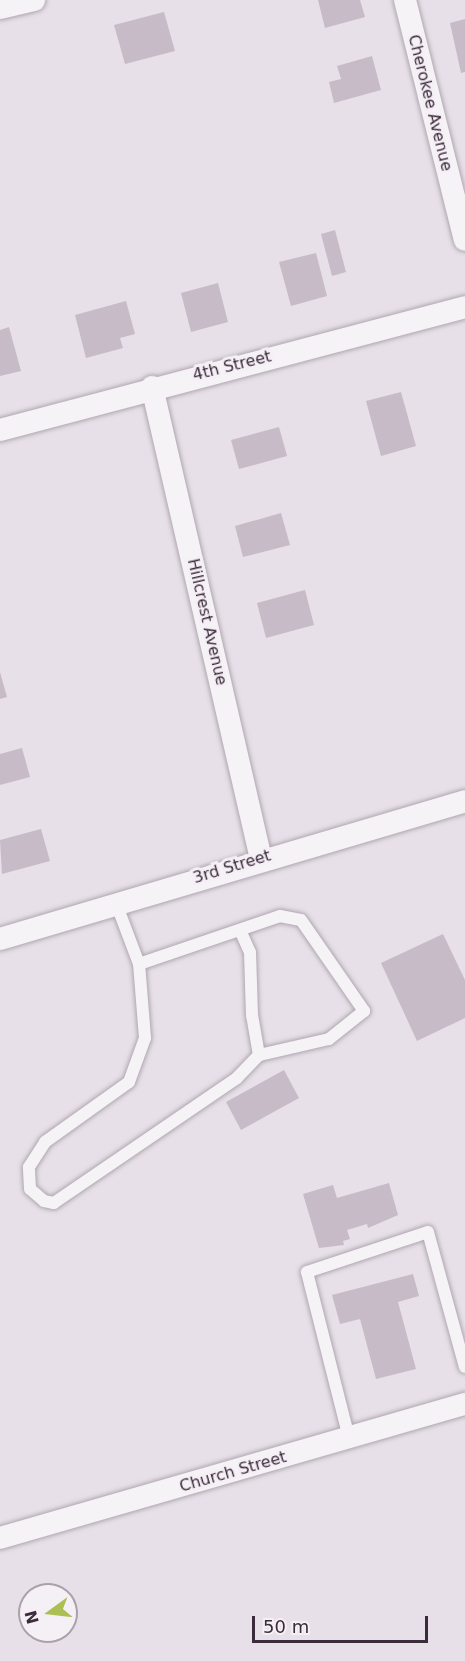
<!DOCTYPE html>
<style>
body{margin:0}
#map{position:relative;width:465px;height:1661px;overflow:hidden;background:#e7e0e8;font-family:"DejaVu Sans",sans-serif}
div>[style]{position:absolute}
.building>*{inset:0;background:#c6bbc7}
.roads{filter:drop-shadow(0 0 2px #b0a6b1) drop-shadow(0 0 2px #b0a6b1)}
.lane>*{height:12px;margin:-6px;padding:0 6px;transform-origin:6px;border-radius:6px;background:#f6f3f6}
.street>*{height:22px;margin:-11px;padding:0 11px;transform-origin:11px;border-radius:11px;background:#f6f3f6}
span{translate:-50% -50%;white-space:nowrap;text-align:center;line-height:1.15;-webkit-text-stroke:6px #f5f0f5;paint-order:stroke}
.street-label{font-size:16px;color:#3c2b3d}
.north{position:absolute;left:18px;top:1583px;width:60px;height:60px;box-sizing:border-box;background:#f5f0f5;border:2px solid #aba1ab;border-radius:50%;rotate:255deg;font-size:16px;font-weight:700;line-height:24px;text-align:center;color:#3c2b3d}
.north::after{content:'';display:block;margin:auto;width:21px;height:27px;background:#acbf53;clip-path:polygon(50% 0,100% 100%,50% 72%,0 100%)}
.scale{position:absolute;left:252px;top:1616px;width:176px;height:27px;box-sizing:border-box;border:3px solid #3c2b3d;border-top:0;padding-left:8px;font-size:18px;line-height:21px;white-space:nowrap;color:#3c2b3d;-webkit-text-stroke:4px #f5f0f5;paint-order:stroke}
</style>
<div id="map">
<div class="building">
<i style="clip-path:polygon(318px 0,360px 0,365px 17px,325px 28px)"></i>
<i style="clip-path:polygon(164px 12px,175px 51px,125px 64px,114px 25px)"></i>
<i style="clip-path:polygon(465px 19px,465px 72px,461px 73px,450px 23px)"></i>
<i style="clip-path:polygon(372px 56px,381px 90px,334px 103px,329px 82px,341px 79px,337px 66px)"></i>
<i style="clip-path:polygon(335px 230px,346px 272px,332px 276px,321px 234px)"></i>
<i style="clip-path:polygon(316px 253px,327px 296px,291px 306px,279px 262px)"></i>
<i style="clip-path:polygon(218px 283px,228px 322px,191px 332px,181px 293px)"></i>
<i style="clip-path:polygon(126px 301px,135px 334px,120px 338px,123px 348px,86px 358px,75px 315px)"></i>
<i style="clip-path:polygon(9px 327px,21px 371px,0 376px,0 330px)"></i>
<i style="clip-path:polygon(401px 392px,416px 446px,381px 456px,366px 401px)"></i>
<i style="clip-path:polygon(279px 427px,287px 456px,239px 469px,231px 440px)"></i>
<i style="clip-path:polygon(281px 513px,290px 545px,243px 557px,235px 526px)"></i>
<i style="clip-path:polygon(305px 590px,314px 625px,266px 638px,257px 603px)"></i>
<i style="clip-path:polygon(0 672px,7px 697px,0 699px)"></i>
<i style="clip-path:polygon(22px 748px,30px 777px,0 785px,0 754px)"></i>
<i style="clip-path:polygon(41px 829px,50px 861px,2px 874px,0 840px)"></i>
<i style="clip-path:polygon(443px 934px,465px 980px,465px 1018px,417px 1041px,381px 963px)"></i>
<i style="clip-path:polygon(284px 1070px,299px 1098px,241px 1130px,226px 1102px)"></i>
<i style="clip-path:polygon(389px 1183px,398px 1215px,368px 1228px,367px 1224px,347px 1230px,350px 1239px,343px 1241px,344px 1245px,319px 1248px,303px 1194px,333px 1185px,337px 1198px)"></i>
<i style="clip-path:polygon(413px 1274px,419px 1296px,398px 1302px,416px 1369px,376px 1379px,360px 1319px,340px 1324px,332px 1295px)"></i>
</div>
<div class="roads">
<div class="lane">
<i style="left:116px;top:903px;width:65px;rotate:69.3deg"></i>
<i style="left:139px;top:964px;width:149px;rotate:-18.8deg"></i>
<i style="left:280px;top:916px;width:21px;rotate:11deg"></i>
<i style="left:301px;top:920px;width:111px;rotate:55.3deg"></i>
<i style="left:364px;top:1011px;width:45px;rotate:141.3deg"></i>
<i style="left:329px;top:1039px;width:72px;rotate:167.1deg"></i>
<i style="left:259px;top:1055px;width:32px;rotate:134deg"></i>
<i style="left:237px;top:1078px;width:222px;rotate:145.7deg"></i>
<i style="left:54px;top:1203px;width:10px;rotate:-169deg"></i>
<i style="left:44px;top:1201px;width:18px;rotate:-139deg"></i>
<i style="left:30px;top:1189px;width:22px;rotate:-93deg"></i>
<i style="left:29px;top:1167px;width:30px;rotate:-57deg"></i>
<i style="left:45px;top:1142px;width:103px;rotate:-35.5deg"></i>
<i style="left:129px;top:1082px;width:47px;rotate:-70deg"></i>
<i style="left:145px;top:1038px;width:74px;rotate:-94.6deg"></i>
<i style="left:240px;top:930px;width:24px;rotate:66deg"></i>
<i style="left:250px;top:952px;width:63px;rotate:88.2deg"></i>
<i style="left:252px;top:1015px;width:41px;rotate:80.1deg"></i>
<i style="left:349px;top:1438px;width:171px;rotate:-104.2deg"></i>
<i style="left:307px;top:1272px;width:127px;rotate:-18.3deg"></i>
<i style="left:428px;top:1232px;width:140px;rotate:74.7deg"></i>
</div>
<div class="street">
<i style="left:405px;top:0;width:247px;rotate:76deg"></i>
<i style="left:0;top:8px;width:35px;rotate:-13deg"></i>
<i style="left:152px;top:387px;width:483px;rotate:77deg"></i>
<i style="left:0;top:430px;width:481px;rotate:-14.8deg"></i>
<i style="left:0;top:939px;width:485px;rotate:-16.5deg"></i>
<i style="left:0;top:1538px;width:484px;rotate:-16.1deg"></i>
</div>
</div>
<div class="street-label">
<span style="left:430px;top:103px;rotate:76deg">Cherokee Avenue</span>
<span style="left:232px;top:366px;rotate:-14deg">4th Street</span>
<span style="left:207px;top:622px;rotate:77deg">Hillcrest Avenue</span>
<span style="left:232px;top:867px;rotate:-17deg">3rd Street</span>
<span style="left:233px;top:1472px;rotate:-16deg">Church Street</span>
</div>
<div class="north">N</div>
<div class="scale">50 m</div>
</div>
